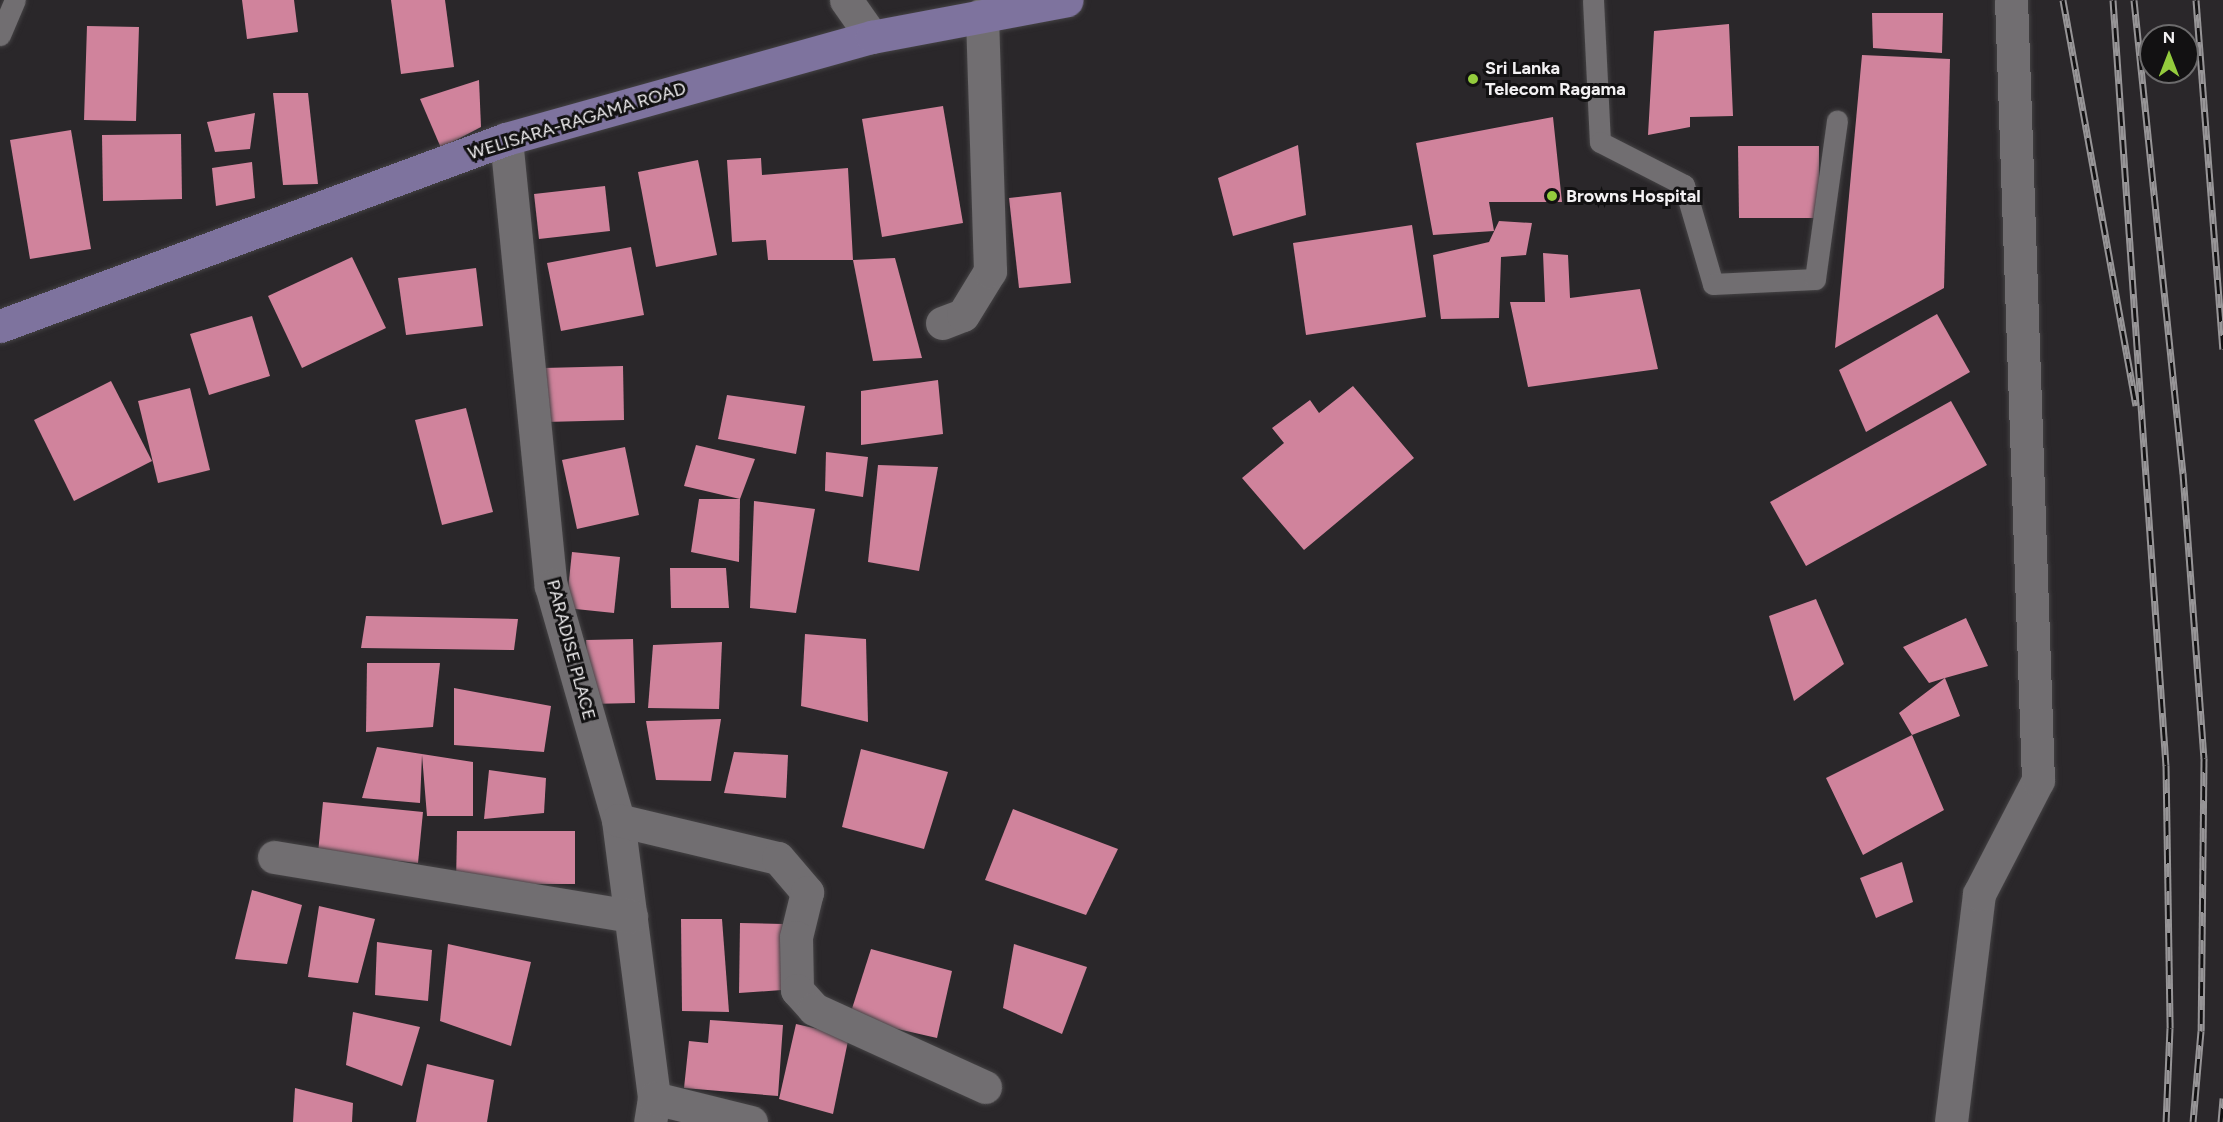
<!DOCTYPE html>
<style>
body{margin:0}
#map{position:relative;width:2223px;height:1122px;overflow:hidden;background:#2a272a;font-family:Figtree,sans-serif}
div>[style]{position:absolute}
.building>*{inset:0;background:#d0839c}
.roads{filter:drop-shadow(0 0 2px #444244) drop-shadow(0 0 2px #444244)}
.lane>*{height:21px;margin:-10.5px;padding:0 10.5px;transform-origin:10.5px;border-radius:10.5px;background:#716e71}
.street>*{height:33px;margin:-16.5px;padding:0 16.5px;transform-origin:16.5px;border-radius:16.5px;background:#716e71}
.primary>*{height:33px;margin:-16.5px;padding:0 16.5px;transform-origin:16.5px;border-radius:16.5px;background:#7e739e}
.rail>*{height:7px;margin-top:-3.5px;transform-origin:0;background:repeating-linear-gradient(90deg,#121112 0 14px,#979597 0 28px);box-sizing:border-box;border-block:2px solid #979597}
.dots>*{width:16px;height:16px;translate:-50% -50%;box-sizing:border-box;border:3px solid #121112;border-radius:50%}
span{translate:-50% -50%;white-space:nowrap;text-align:center;line-height:1.15;-webkit-text-stroke:6px #121112;paint-order:stroke}
.poi-label{font-size:18px;color:#f3f1f3;font-weight:700}
.left{translate:0 -50%;text-align:left}
.street-label{font-size:18px;color:#f3f1f3}
.north{position:absolute;left:2139px;top:24px;width:60px;height:60px;box-sizing:border-box;background:#121112;border:2px solid #6c6b6c;border-radius:50%;rotate:0deg;font-size:16px;font-weight:700;line-height:24px;text-align:center;color:#f3f1f3}
.north::after{content:'';display:block;margin:auto;width:21px;height:27px;background:#94cc3d;clip-path:polygon(50% 0,100% 100%,50% 72%,0 100%)}
</style>
<div id="map">
<div class="building">
<i style="clip-path:polygon(242px 0,294px 0,298px 32px,247px 39px)"></i>
<i style="clip-path:polygon(391px 0,445px 0,454px 67px,401px 74px)"></i>
<i style="clip-path:polygon(1872px 13px,1943px 13px,1942px 53px,1873px 48px)"></i>
<i style="clip-path:polygon(1729px 24px,1733px 116px,1690px 117px,1690px 127px,1648px 135px,1654px 31px)"></i>
<i style="clip-path:polygon(87px 26px,139px 27px,136px 121px,84px 120px)"></i>
<i style="clip-path:polygon(1862px 55px,1950px 59px,1944px 288px,1835px 348px)"></i>
<i style="clip-path:polygon(479px 80px,481px 127px,441px 148px,420px 99px)"></i>
<i style="clip-path:polygon(273px 93px,308px 93px,318px 184px,283px 185px)"></i>
<i style="clip-path:polygon(943px 106px,963px 223px,882px 237px,862px 119px)"></i>
<i style="clip-path:polygon(255px 113px,250px 149px,215px 152px,207px 122px)"></i>
<i style="clip-path:polygon(1553px 117px,1562px 202px,1489px 202px,1494px 231px,1433px 235px,1416px 143px)"></i>
<i style="clip-path:polygon(71px 130px,91px 249px,30px 259px,10px 140px)"></i>
<i style="clip-path:polygon(181px 134px,182px 199px,103px 201px,102px 135px)"></i>
<i style="clip-path:polygon(1298px 145px,1306px 215px,1233px 236px,1218px 178px)"></i>
<i style="clip-path:polygon(1738px 146px,1819px 146px,1819px 218px,1739px 218px)"></i>
<i style="clip-path:polygon(761px 158px,762px 175px,848px 168px,853px 260px,768px 260px,766px 240px,732px 242px,727px 160px)"></i>
<i style="clip-path:polygon(698px 160px,717px 255px,656px 267px,638px 172px)"></i>
<i style="clip-path:polygon(252px 162px,255px 198px,216px 206px,212px 168px)"></i>
<i style="clip-path:polygon(605px 186px,610px 231px,539px 239px,534px 194px)"></i>
<i style="clip-path:polygon(1061px 192px,1071px 283px,1019px 288px,1009px 198px)"></i>
<i style="clip-path:polygon(1499px 221px,1532px 223px,1526px 255px,1501px 257px,1499px 318px,1441px 319px,1433px 255px,1489px 242px)"></i>
<i style="clip-path:polygon(1412px 225px,1426px 317px,1306px 335px,1293px 243px)"></i>
<i style="clip-path:polygon(631px 247px,644px 315px,561px 331px,547px 263px)"></i>
<i style="clip-path:polygon(1543px 253px,1568px 255px,1570px 298px,1640px 289px,1658px 369px,1528px 387px,1510px 302px,1545px 302px)"></i>
<i style="clip-path:polygon(352px 257px,386px 328px,302px 368px,268px 296px)"></i>
<i style="clip-path:polygon(895px 258px,922px 358px,873px 361px,853px 260px)"></i>
<i style="clip-path:polygon(476px 268px,483px 326px,406px 335px,398px 278px)"></i>
<i style="clip-path:polygon(1937px 314px,1970px 372px,1866px 432px,1839px 370px)"></i>
<i style="clip-path:polygon(252px 316px,270px 376px,209px 395px,190px 334px)"></i>
<i style="clip-path:polygon(623px 366px,624px 420px,545px 422px,543px 368px)"></i>
<i style="clip-path:polygon(938px 380px,943px 434px,861px 445px,861px 391px)"></i>
<i style="clip-path:polygon(111px 381px,152px 461px,74px 501px,34px 420px)"></i>
<i style="clip-path:polygon(1353px 386px,1414px 458px,1304px 550px,1242px 478px,1284px 443px,1272px 428px,1310px 400px,1319px 413px)"></i>
<i style="clip-path:polygon(190px 388px,210px 470px,158px 483px,138px 401px)"></i>
<i style="clip-path:polygon(727px 395px,805px 406px,796px 454px,718px 439px)"></i>
<i style="clip-path:polygon(1951px 401px,1987px 465px,1806px 566px,1770px 502px)"></i>
<i style="clip-path:polygon(466px 408px,493px 512px,442px 525px,415px 420px)"></i>
<i style="clip-path:polygon(696px 445px,755px 459px,740px 499px,684px 486px)"></i>
<i style="clip-path:polygon(625px 447px,639px 515px,577px 529px,562px 460px)"></i>
<i style="clip-path:polygon(826px 452px,868px 457px,863px 497px,825px 491px)"></i>
<i style="clip-path:polygon(878px 465px,938px 467px,919px 571px,868px 562px)"></i>
<i style="clip-path:polygon(699px 499px,740px 499px,739px 562px,691px 552px)"></i>
<i style="clip-path:polygon(754px 501px,815px 509px,796px 613px,750px 608px)"></i>
<i style="clip-path:polygon(572px 552px,620px 557px,614px 613px,566px 608px)"></i>
<i style="clip-path:polygon(670px 568px,726px 568px,729px 608px,671px 608px)"></i>
<i style="clip-path:polygon(1816px 599px,1844px 664px,1794px 701px,1769px 616px)"></i>
<i style="clip-path:polygon(366px 616px,518px 619px,514px 650px,361px 648px)"></i>
<i style="clip-path:polygon(1966px 618px,1988px 666px,1945px 678px,1960px 716px,1912px 735px,1944px 810px,1863px 855px,1826px 778px,1912px 735px,1899px 713px,1945px 678px,1929px 683px,1903px 647px)"></i>
<i style="clip-path:polygon(805px 634px,866px 639px,868px 722px,801px 706px)"></i>
<i style="clip-path:polygon(633px 639px,635px 703px,589px 704px,586px 640px)"></i>
<i style="clip-path:polygon(722px 642px,719px 709px,648px 708px,653px 645px)"></i>
<i style="clip-path:polygon(367px 663px,440px 663px,433px 727px,366px 732px)"></i>
<i style="clip-path:polygon(454px 688px,551px 706px,544px 752px,454px 745px)"></i>
<i style="clip-path:polygon(721px 719px,711px 781px,656px 780px,646px 721px)"></i>
<i style="clip-path:polygon(377px 747px,473px 762px,473px 816px,427px 816px,422px 755px,420px 803px,362px 798px)"></i>
<i style="clip-path:polygon(861px 749px,948px 772px,924px 849px,842px 827px)"></i>
<i style="clip-path:polygon(734px 752px,788px 755px,786px 798px,724px 793px)"></i>
<i style="clip-path:polygon(489px 770px,546px 778px,544px 813px,484px 819px)"></i>
<i style="clip-path:polygon(323px 802px,423px 812px,418px 863px,318px 853px)"></i>
<i style="clip-path:polygon(1013px 809px,1118px 849px,1086px 915px,985px 880px)"></i>
<i style="clip-path:polygon(457px 831px,575px 831px,575px 884px,456px 884px)"></i>
<i style="clip-path:polygon(1902px 862px,1913px 902px,1876px 918px,1860px 878px)"></i>
<i style="clip-path:polygon(252px 890px,302px 905px,287px 964px,235px 959px)"></i>
<i style="clip-path:polygon(319px 906px,375px 919px,358px 983px,308px 977px)"></i>
<i style="clip-path:polygon(681px 919px,722px 919px,729px 1012px,682px 1011px)"></i>
<i style="clip-path:polygon(740px 923px,783px 924px,782px 990px,739px 993px)"></i>
<i style="clip-path:polygon(377px 942px,432px 950px,428px 1001px,375px 995px)"></i>
<i style="clip-path:polygon(448px 944px,531px 962px,511px 1046px,440px 1021px)"></i>
<i style="clip-path:polygon(1014px 944px,1087px 967px,1062px 1034px,1003px 1008px)"></i>
<i style="clip-path:polygon(871px 949px,952px 971px,937px 1038px,849px 1018px)"></i>
<i style="clip-path:polygon(353px 1012px,420px 1027px,402px 1086px,346px 1065px)"></i>
<i style="clip-path:polygon(710px 1020px,783px 1025px,778px 1096px,684px 1088px,689px 1041px,708px 1043px)"></i>
<i style="clip-path:polygon(796px 1024px,849px 1036px,833px 1114px,779px 1099px)"></i>
<i style="clip-path:polygon(427px 1064px,494px 1080px,487px 1122px,416px 1122px)"></i>
<i style="clip-path:polygon(295px 1088px,353px 1103px,352px 1122px,293px 1122px)"></i>
</div>
<div class="roads">
<div class="lane">
<i style="left:1593px;top:0;width:142px;rotate:87.2deg"></i>
<i style="left:1600px;top:142px;width:94px;rotate:27.1deg"></i>
<i style="left:1684px;top:185px;width:103px;rotate:73.7deg"></i>
<i style="left:1713px;top:284px;width:102px;rotate:-2.8deg"></i>
<i style="left:1815px;top:279px;width:160px;rotate:-82.1deg"></i>
<i style="left:0;top:35px;width:38px;rotate:-67deg"></i>
</div>
<div class="street">
<i style="left:846px;top:0;width:45px;rotate:54.9deg"></i>
<i style="left:506px;top:139px;width:449px;rotate:84.3deg"></i>
<i style="left:551px;top:586px;width:243px;rotate:74deg"></i>
<i style="left:618px;top:820px;width:280px;rotate:82.6deg"></i>
<i style="left:654px;top:1098px;width:24px;rotate:99deg"></i>
<i style="left:942px;top:323px;width:22px;rotate:-21deg"></i>
<i style="left:963px;top:315px;width:52px;rotate:-58.5deg"></i>
<i style="left:990px;top:271px;width:257px;rotate:-91.8deg"></i>
<i style="left:618px;top:820px;width:164px;rotate:13.4deg"></i>
<i style="left:778px;top:858px;width:45px;rotate:49.5deg"></i>
<i style="left:807px;top:892px;width:46px;rotate:103.7deg"></i>
<i style="left:796px;top:937px;width:53px;rotate:88.9deg"></i>
<i style="left:797px;top:990px;width:25px;rotate:48deg"></i>
<i style="left:814px;top:1009px;width:188px;rotate:24.5deg"></i>
<i style="left:274px;top:857px;width:362px;rotate:9.4deg"></i>
<i style="left:654px;top:1098px;width:100px;rotate:13.9deg"></i>
<i style="left:1951px;top:1122px;width:230px;rotate:-83deg"></i>
<i style="left:1979px;top:894px;width:128px;rotate:-62.6deg"></i>
<i style="left:2038px;top:780px;width:780px;rotate:-91.98deg"></i>
</div>
<div class="primary">
<i style="left:0;top:326px;width:539px;rotate:-20.28deg"></i>
<i style="left:506px;top:139px;width:380px;rotate:-15.6deg"></i>
<i style="left:872px;top:37px;width:198px;rotate:-10.7deg"></i>
</div>
</div>
<div class="rail">
<i style="left:2063px;top:0;width:412px;rotate:79.8deg"></i>
<i style="left:2113px;top:0;width:767px;rotate:86.04deg"></i>
<i style="left:2166px;top:765px;width:263px;rotate:89.1deg"></i>
<i style="left:2170px;top:1028px;width:94px;rotate:92.4deg"></i>
<i style="left:2134px;top:0;width:476px;rotate:84.1deg"></i>
<i style="left:2183px;top:473px;width:286px;rotate:85.8deg"></i>
<i style="left:2204px;top:758px;width:273px;rotate:90.6deg"></i>
<i style="left:2201px;top:1031px;width:91px;rotate:95deg"></i>
<i style="left:2196px;top:0;width:350px;rotate:85.6deg"></i>
<i style="left:2221px;top:1122px;width:24px;rotate:-85deg"></i>
</div>
<div class="dots">
<i style="left:1473px;top:79px;background:#94cc3d"></i>
<i style="left:1552px;top:196px;background:#94cc3d"></i>
</div>
<div class="poi-label">
<span class="left" style="left:1485px;top:79px">Sri Lanka<br>Telecom Ragama</span>
<span class="left" style="left:1566px;top:196px">Browns Hospital</span>
</div>
<div class="street-label">
<span style="left:577px;top:121px;rotate:-17deg">WELISARA-RAGAMA ROAD</span>
<span style="left:571px;top:650px;rotate:75deg">PARADISE PLACE</span>
</div>
<div class="north">N</div>
</div>
